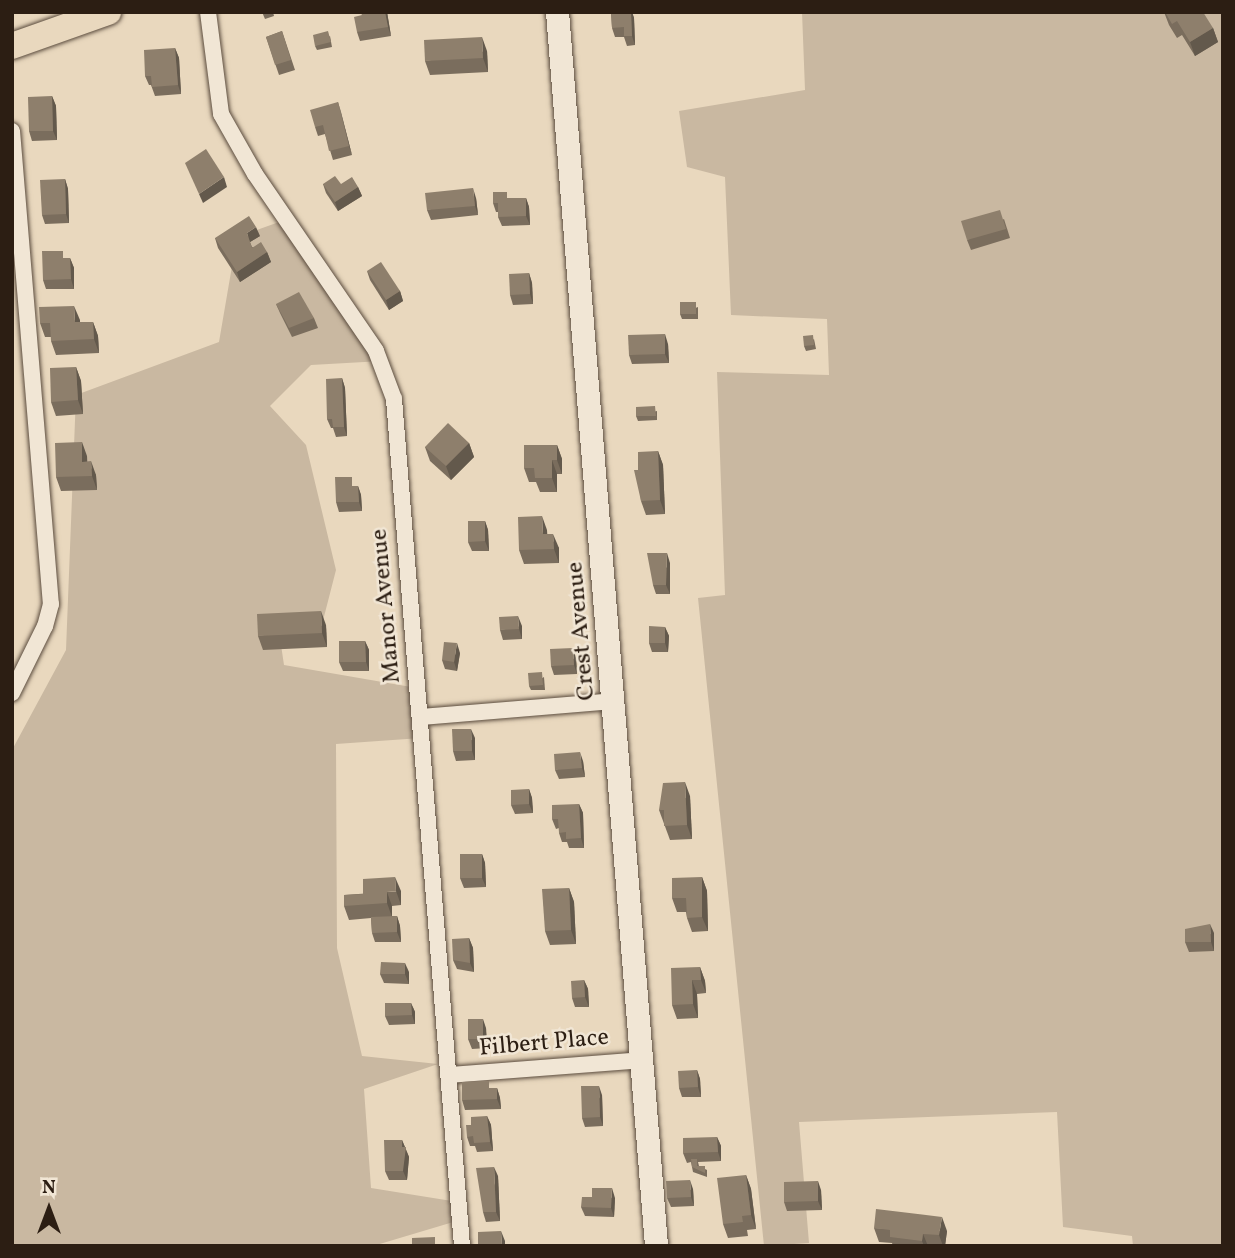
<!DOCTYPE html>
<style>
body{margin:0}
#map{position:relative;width:1235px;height:1258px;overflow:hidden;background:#e9d8be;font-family:Vollkorn,serif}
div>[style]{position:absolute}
.green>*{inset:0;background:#c9b8a1}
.roads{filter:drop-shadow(0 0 2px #5b4c3e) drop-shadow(0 0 2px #5b4c3e)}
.street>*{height:16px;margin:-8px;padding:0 8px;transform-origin:8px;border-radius:8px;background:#f1e6d5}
.secondary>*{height:23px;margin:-11.5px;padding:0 11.5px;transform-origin:11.5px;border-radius:11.5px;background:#f1e6d5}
.primary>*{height:26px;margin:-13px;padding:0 13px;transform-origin:13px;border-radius:13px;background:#e9d8be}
.wall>*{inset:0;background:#7a6d5d}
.shaded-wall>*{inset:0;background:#63594c}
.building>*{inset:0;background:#8e7f6c}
span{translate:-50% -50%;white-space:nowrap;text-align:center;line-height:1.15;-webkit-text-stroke:5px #f1e6d5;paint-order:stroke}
.street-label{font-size:24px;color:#2c1e13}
.frame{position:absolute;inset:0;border:14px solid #2c1e13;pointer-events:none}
.north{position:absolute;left:14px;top:1174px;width:70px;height:70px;-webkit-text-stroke:5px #f1e6d5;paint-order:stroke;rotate:0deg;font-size:19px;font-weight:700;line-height:28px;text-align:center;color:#2c1e13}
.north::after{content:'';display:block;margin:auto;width:24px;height:32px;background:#2c1e13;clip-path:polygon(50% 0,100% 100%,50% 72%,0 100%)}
</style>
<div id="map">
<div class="green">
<i style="clip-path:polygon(802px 12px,1223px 12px,1223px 1246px,1133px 1246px,1132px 1236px,1063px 1227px,1057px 1112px,799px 1122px,809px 1243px,764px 1246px,698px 598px,725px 595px,717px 372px,829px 375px,827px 319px,731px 315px,725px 177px,687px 167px,679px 111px,805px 90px)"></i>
<i style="clip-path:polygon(293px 217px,382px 361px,311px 365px,270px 406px,306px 445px,336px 570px,318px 640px,281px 645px,284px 665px,417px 688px,421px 738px,336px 744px,337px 948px,362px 1056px,438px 1064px,364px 1089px,371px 1188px,458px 1202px,460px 1220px,373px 1246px,12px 1246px,12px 750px,66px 650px,76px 395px,219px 342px,237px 237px)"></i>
</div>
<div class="roads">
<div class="street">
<i style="left:208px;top:12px;width:103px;rotate:82.7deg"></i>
<i style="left:221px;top:114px;width:69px;rotate:60.5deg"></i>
<i style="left:255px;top:174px;width:214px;rotate:55.6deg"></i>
<i style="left:376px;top:351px;width:51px;rotate:69.4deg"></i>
<i style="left:394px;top:399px;width:850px;rotate:85.41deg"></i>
<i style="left:12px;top:131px;width:475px;rotate:85.3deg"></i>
<i style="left:51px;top:604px;width:23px;rotate:105deg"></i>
<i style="left:45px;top:626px;width:75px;rotate:116.2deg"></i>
<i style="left:420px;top:717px;width:195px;rotate:-4.7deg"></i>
<i style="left:449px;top:1075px;width:194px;rotate:-4.4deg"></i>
</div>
<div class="secondary">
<i style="left:557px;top:12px;width:1238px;rotate:85.41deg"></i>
</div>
<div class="primary">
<i style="left:12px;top:46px;width:102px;rotate:-19.5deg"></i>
</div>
</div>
<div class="wall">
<i style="clip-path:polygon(262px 12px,273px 12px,274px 16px,265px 19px)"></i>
<i style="clip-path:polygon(361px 12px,387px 12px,391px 36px,360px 41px,357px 32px,362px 15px)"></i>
<i style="clip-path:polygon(611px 12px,632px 12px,634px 18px,635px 45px,627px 46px,624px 37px,615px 37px,612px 28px)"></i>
<i style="clip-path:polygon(1164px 12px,1213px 28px,1218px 42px,1195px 56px,1182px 35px,1177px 38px,1169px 25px)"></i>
<i style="clip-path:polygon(282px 31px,295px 70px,279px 75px,266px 37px)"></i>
<i style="clip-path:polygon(330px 36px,332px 47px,317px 50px,315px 46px)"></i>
<i style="clip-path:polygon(175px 48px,179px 58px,181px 94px,155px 96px,151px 85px,149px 85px,145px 76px)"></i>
<i style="clip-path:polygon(487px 51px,488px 72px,430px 75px,425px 61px)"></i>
<i style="clip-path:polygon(52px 96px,56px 106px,57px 140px,32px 141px,29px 131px)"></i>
<i style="clip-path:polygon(338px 102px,352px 155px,333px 160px,325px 134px,318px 136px,315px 127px)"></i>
<i style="clip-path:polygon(65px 179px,68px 189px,69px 223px,45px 224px,42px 215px)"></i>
<i style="clip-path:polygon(323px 184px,341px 184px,358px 187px,362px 196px,338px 211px,326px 193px)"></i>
<i style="clip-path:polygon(476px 198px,478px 215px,431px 220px,427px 210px)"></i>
<i style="clip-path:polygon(509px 198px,526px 198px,529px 207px,530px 225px,502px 226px,498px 217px,498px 212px,496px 212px,493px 203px)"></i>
<i style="clip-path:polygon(1004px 219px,1010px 238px,971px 250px,967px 240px)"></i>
<i style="clip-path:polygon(260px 236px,250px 242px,252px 247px,267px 252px,271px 262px,240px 282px,218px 248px,215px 238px)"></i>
<i style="clip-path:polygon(65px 258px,70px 258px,74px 268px,74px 289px,46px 289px,43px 280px)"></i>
<i style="clip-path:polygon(367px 271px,400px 291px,403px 301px,389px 310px,370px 280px)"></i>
<i style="clip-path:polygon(529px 273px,532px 283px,533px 304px,513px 305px,510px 295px)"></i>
<i style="clip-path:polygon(276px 304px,314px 318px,318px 328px,292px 337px,280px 313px)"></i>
<i style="clip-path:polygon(698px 307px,698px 319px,682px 319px,680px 314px)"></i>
<i style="clip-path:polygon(80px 320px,80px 322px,93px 322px,98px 336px,99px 353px,56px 355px,51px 341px,51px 337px,45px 337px,40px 323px)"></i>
<i style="clip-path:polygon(814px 339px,816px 349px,806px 351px,804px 346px)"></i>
<i style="clip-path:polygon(668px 344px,669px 363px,632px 364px,629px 355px)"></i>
<i style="clip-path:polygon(76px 367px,81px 381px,83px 414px,56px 416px,51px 402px)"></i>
<i style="clip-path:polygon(342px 378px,345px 388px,347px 436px,336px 437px,333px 428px,331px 428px,327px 419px)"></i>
<i style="clip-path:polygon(657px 411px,657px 420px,638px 421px,636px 416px)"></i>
<i style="clip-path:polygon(469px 443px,474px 457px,451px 480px,430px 461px,425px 447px)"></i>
<i style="clip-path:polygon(557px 445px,562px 459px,562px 474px,557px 474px,557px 492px,540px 492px,536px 482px,529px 482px,524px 468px)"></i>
<i style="clip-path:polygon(658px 451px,663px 465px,665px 514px,646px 515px,641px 501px,638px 470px)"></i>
<i style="clip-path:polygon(87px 456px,87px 462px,96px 475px,97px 490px,61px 491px,56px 477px)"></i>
<i style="clip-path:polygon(355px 486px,358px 486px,361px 495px,362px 511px,339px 512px,336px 502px)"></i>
<i style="clip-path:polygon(485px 521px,488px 530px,489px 551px,472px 551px,468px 542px)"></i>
<i style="clip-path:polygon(547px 530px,547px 534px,559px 548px,559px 563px,524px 564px,519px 550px)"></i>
<i style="clip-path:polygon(670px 563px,670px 594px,656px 594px,653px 585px)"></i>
<i style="clip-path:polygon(326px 625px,327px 647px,263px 650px,258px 636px)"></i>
<i style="clip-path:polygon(522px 626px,522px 639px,503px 640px,500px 630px)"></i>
<i style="clip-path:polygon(665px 627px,669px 636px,668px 652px,652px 652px,649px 643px)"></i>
<i style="clip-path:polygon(365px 641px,369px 650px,369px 671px,343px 671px,339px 662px)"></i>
<i style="clip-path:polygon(460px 653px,457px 671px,445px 669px,442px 660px)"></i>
<i style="clip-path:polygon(576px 658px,577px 674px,554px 675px,551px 666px)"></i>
<i style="clip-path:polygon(544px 677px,545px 690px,531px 690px,529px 686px)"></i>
<i style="clip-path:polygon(475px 738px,475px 760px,456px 761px,453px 751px)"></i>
<i style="clip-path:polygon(583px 761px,585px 777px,559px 779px,555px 770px)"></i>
<i style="clip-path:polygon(529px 789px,532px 798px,533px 813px,515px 814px,511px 805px)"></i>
<i style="clip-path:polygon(690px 796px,692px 839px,670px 840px,659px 810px)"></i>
<i style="clip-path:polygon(579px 804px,583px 813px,584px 848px,569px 848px,567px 842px,562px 842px,559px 833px,559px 828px,556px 829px,552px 819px)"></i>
<i style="clip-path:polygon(482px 854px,485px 863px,486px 887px,464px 888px,460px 878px)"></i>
<i style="clip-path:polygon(702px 877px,707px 891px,708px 931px,692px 932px,687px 918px,686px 912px,677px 912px,672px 898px)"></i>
<i style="clip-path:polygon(569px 888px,574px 902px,576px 944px,550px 945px,545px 931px)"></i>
<i style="clip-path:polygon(401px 891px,401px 905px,392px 906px,392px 916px,397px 916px,400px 926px,401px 942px,375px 942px,372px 933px,371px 918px,349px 920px,344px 906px,344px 895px)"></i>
<i style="clip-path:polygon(1214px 933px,1214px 951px,1189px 952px,1185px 942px)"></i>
<i style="clip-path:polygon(469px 938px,473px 948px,474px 972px,457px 969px,453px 960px)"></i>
<i style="clip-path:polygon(700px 967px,705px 981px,706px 993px,697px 994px,698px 1018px,677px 1019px,672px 1005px)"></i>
<i style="clip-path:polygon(409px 972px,409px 984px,384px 983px,380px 974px)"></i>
<i style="clip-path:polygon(584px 980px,588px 989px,589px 1007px,575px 1007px,572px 998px)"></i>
<i style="clip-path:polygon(411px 1003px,415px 1012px,415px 1024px,389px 1025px,385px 1016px)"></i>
<i style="clip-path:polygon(486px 1028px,487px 1048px,472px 1049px,468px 1039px)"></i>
<i style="clip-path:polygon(697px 1070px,700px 1079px,701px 1097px,682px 1097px,679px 1088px)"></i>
<i style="clip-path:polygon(491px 1088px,497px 1088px,500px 1098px,501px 1109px,465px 1110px,462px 1100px)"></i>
<i style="clip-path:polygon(602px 1095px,603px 1126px,585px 1127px,582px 1118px)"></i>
<i style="clip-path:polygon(487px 1116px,491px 1125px,493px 1151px,477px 1152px,475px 1146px,470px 1146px,467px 1137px,471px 1125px)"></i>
<i style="clip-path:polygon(717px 1137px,721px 1146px,721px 1161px,698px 1162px,699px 1166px,707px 1170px,707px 1177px,693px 1172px,691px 1162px,687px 1163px,683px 1153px)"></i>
<i style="clip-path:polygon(402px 1140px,409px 1157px,407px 1180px,389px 1180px,385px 1171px)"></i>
<i style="clip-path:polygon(746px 1175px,751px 1189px,756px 1229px,747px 1230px,748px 1236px,728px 1238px,723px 1224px)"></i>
<i style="clip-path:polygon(498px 1176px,500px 1221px,486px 1222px,483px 1212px)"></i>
<i style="clip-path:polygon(693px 1189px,694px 1206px,671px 1207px,667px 1198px)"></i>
<i style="clip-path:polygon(821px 1190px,822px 1210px,787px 1211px,784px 1202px)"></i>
<i style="clip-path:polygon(592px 1197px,615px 1198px,614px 1217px,585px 1216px,581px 1207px)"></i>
<i style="clip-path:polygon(874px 1228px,947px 1231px,945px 1246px,893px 1246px,892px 1243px,879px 1242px)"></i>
</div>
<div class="shaded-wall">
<i style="clip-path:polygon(385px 12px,387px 12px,391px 36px,388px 27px)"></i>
<i style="clip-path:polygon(631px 12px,632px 12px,634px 18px,635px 45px,632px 36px)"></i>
<i style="clip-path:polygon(1213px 28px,1218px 42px,1195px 56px,1190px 42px)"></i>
<i style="clip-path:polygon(482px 37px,487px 51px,488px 72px,483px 58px)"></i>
<i style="clip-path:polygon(175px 48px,179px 58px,181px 94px,178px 85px)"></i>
<i style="clip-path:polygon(52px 96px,56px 106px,57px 140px,53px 131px)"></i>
<i style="clip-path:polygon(338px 102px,341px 112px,352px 155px,349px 146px)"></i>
<i style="clip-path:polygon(224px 177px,227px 187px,203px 203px,199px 194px)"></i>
<i style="clip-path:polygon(65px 179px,68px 189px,69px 223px,66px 214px)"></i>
<i style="clip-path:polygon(358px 187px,362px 196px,338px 211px,335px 202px)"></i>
<i style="clip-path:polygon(473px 188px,476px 198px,478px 215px,475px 206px)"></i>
<i style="clip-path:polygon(526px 198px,529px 207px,530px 225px,526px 216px)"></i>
<i style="clip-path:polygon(256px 227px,260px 236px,250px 242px,247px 233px)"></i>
<i style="clip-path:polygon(267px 252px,271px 262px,240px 282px,237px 272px)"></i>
<i style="clip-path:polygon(70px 258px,74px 268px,74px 289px,71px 279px)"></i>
<i style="clip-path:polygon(529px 273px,532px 283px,533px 304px,530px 294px)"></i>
<i style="clip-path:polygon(400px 291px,403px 301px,389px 310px,386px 300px)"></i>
<i style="clip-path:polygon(74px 306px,80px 320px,80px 336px,75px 322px)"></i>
<i style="clip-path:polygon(93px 322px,98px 336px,99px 353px,94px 339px)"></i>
<i style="clip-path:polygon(665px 334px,668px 344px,669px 363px,665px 354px)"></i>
<i style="clip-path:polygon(76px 367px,81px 381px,83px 414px,78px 400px)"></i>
<i style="clip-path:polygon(342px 378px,345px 388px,347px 436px,344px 427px)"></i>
<i style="clip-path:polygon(82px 442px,87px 456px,88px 476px,82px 462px)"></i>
<i style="clip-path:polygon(469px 443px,474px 457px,451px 480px,446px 466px)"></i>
<i style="clip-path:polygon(557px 445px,562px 459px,562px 474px,557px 460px)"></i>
<i style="clip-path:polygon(658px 451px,663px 465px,665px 514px,660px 500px)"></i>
<i style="clip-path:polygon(552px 460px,557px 474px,557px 492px,552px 478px)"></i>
<i style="clip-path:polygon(91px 461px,96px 475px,97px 490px,92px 476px)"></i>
<i style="clip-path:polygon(358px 486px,361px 495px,362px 511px,359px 502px)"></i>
<i style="clip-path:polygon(542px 516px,547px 530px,548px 548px,543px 534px)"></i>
<i style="clip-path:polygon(485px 521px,488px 530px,489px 551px,485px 541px)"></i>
<i style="clip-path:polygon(553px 534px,559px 548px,559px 563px,554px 549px)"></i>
<i style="clip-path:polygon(667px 553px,670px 563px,670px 594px,666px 585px)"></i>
<i style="clip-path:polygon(321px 611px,326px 625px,327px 647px,322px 633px)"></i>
<i style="clip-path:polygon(518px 616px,522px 626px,522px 639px,519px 629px)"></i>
<i style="clip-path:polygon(665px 627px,669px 636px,668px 652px,665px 643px)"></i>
<i style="clip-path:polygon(365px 641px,369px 650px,369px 671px,366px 662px)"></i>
<i style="clip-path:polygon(457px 643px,460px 653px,457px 671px,454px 662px)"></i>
<i style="clip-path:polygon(573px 648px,576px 658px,577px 674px,574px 665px)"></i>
<i style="clip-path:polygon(471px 729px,475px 738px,475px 760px,472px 751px)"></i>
<i style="clip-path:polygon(580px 752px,583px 761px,585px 777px,582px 768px)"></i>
<i style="clip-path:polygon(685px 782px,690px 796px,692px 839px,687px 825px)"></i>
<i style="clip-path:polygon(529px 789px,532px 798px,533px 813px,529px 804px)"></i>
<i style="clip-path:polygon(579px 804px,583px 813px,584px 848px,581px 838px)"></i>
<i style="clip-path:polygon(482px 854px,485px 863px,486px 887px,482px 878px)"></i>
<i style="clip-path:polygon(395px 877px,401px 891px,401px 905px,396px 891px)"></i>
<i style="clip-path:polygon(702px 877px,707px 891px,708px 931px,702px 917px)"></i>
<i style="clip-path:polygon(569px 888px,574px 902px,576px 944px,571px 930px)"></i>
<i style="clip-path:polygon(387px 892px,392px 906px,392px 917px,387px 903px)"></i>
<i style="clip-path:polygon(397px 916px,400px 926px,401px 942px,397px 932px)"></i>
<i style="clip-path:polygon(1210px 924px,1214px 933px,1214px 951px,1211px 942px)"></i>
<i style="clip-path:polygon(469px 938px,473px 948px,474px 972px,470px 963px)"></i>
<i style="clip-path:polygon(405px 963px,409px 972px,409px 984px,405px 974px)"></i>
<i style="clip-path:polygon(700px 967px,705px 981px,706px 993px,701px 980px)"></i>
<i style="clip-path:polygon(584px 980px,588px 989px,589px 1007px,585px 997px)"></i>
<i style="clip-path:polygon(692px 980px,697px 994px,698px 1018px,693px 1004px)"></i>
<i style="clip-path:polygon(411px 1003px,415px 1012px,415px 1024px,412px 1015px)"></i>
<i style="clip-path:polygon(483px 1019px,486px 1028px,487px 1048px,483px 1039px)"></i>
<i style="clip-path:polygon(697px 1070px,700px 1079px,701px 1097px,698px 1087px)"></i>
<i style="clip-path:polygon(599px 1086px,602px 1095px,603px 1126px,600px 1117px)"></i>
<i style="clip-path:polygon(497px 1088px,500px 1098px,501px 1109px,497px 1099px)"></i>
<i style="clip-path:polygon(487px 1116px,491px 1125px,493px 1151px,490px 1142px)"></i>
<i style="clip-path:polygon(717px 1137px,721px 1146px,721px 1161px,718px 1152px)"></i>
<i style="clip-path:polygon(402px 1140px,409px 1157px,407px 1180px,403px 1171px)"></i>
<i style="clip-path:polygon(494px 1167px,498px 1176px,500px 1221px,496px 1212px)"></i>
<i style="clip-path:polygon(746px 1175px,751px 1189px,756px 1229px,751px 1215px)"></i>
<i style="clip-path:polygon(690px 1180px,693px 1189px,694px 1206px,691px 1197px)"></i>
<i style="clip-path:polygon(818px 1181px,821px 1190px,822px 1210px,818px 1201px)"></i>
<i style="clip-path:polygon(612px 1188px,615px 1198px,614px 1217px,611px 1208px)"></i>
<i style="clip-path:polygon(942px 1217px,947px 1231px,945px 1246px,943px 1246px,939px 1235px)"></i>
<i style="clip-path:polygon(501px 1231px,505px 1241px,505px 1246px,502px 1246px)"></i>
<i style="clip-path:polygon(923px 1234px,928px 1246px,924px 1246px,922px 1241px)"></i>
</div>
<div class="building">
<i style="clip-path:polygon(361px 12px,385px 12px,388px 27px,357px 32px,354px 17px,362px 15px)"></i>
<i style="clip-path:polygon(611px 12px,631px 12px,632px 36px,624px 36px,624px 27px,612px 28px)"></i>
<i style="clip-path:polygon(1165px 12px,1203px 12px,1213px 28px,1190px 42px,1177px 21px,1172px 24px)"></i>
<i style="clip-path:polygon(282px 31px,291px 60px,275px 65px,266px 37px)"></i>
<i style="clip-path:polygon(328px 31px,331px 42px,315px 46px,313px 35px)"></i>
<i style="clip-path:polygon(482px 37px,483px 58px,425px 61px,424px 40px)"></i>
<i style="clip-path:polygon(175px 48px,178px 85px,152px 87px,151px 76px,145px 76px,144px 50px)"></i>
<i style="clip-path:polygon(52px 96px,53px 131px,29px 131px,28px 97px)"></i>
<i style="clip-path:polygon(338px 102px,349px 146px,329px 151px,323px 125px,315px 127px,310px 110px)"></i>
<i style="clip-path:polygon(206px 149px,224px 177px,199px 194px,185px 163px)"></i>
<i style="clip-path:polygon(335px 176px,341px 184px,352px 177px,358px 187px,335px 202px,323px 184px)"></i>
<i style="clip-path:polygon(65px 179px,66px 214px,42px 215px,40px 180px)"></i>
<i style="clip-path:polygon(473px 188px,475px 206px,427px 210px,425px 193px)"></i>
<i style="clip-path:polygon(493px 192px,507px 192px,507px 198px,526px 198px,526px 216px,498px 217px,498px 203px,493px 203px)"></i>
<i style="clip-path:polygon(1000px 210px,1006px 229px,967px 240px,961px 221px)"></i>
<i style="clip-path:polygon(249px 216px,256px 227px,247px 233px,252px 248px,261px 242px,267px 252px,237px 272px,215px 238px)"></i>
<i style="clip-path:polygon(42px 251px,63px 251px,63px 258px,70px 258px,71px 279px,43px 280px)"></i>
<i style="clip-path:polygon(381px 262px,400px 291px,386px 300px,367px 271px)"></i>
<i style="clip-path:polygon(529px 273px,530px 294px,510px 295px,509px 274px)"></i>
<i style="clip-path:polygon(299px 292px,314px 318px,289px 328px,276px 304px)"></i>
<i style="clip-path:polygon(680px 302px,696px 302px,696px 314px,680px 314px)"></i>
<i style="clip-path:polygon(74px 306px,75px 322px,93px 322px,94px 339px,51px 341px,50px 323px,40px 323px,39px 307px)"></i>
<i style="clip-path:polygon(665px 334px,665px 354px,629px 355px,628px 335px)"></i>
<i style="clip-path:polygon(813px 335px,814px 345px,804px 346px,803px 336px)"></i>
<i style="clip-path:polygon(76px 367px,78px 400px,51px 402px,50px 368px)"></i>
<i style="clip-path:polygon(342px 378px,344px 427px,333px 427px,332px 419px,327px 419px,326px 379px)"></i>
<i style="clip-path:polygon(655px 406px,656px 416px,636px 416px,636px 407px)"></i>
<i style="clip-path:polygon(448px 423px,469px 443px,446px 466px,425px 447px)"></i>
<i style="clip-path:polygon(82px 442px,82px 462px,91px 461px,92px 476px,56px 477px,55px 443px)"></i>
<i style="clip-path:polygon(524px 445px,557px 445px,557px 460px,552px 460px,552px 478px,535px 478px,534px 468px,524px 468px)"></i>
<i style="clip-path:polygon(658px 451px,660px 500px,641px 501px,634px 470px,638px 470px,638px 452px)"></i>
<i style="clip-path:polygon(335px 477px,352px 477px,352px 486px,358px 486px,359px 502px,336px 502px)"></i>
<i style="clip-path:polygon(542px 516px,543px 534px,553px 534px,554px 549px,519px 550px,518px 517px)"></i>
<i style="clip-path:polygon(468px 521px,485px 521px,485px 541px,468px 542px)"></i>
<i style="clip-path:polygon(647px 553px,667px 553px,666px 585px,653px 585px)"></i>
<i style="clip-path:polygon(321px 611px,322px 633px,258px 636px,257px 614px)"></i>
<i style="clip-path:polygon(518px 616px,519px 629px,500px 630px,499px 617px)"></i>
<i style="clip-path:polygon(649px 626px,665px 627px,665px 643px,649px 643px)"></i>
<i style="clip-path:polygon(339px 641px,365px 641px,366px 662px,339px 662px)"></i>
<i style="clip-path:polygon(444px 642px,457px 643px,454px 662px,442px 660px)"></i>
<i style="clip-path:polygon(573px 648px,574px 665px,551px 666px,550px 649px)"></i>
<i style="clip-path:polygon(542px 672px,543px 685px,529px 686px,528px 673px)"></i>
<i style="clip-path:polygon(452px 729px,471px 729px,472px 751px,453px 751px)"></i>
<i style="clip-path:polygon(580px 752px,582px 768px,555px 770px,554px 754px)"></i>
<i style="clip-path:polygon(685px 782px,687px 825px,664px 826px,664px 810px,659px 810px,663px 783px)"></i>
<i style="clip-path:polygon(529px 789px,529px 804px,511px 805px,511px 790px)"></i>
<i style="clip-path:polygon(579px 804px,581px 838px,566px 839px,566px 832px,559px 833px,558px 819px,552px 819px,552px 805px)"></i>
<i style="clip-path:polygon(460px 854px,482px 854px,482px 878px,460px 878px)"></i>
<i style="clip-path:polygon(395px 877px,396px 891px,387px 892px,387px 903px,344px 906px,344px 895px,363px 894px,363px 879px)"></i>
<i style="clip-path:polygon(702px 877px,702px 917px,687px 918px,686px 898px,672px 898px,672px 878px)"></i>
<i style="clip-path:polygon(569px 888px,571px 930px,545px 931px,542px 889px)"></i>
<i style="clip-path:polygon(397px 916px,397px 932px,372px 933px,371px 917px)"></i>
<i style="clip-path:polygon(1210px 924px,1211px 942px,1185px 942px,1185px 929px)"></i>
<i style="clip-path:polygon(469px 938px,470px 963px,453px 960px,452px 939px)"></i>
<i style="clip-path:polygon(381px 962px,405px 963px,405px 974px,380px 974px)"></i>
<i style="clip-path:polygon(700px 967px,701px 980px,692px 980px,693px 1004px,672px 1005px,671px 968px)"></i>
<i style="clip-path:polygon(584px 980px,585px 997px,572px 998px,571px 981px)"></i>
<i style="clip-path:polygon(385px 1003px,411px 1003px,412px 1015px,385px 1016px)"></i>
<i style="clip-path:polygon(468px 1019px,483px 1019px,483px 1039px,468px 1039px)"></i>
<i style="clip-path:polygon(697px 1070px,698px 1087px,679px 1088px,678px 1071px)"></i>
<i style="clip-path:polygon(489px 1081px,489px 1088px,497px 1088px,497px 1099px,462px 1100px,462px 1082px)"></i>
<i style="clip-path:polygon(581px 1086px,599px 1086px,600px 1117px,582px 1118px)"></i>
<i style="clip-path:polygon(487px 1116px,490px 1142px,474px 1143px,473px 1136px,467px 1137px,466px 1125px,471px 1125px,471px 1117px)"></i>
<i style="clip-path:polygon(717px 1137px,718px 1152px,683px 1153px,683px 1138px)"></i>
<i style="clip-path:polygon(384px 1140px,402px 1140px,402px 1147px,406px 1147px,403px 1171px,385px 1171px)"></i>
<i style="clip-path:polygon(691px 1159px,697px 1159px,697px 1166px,705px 1166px,705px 1173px,692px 1167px)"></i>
<i style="clip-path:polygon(494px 1167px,496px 1212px,483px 1212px,476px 1168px)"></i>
<i style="clip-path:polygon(746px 1175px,751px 1215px,742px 1216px,743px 1222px,723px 1224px,717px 1178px)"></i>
<i style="clip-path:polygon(690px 1180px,691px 1197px,667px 1198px,666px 1181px)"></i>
<i style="clip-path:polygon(818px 1181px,818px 1201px,784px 1202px,784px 1182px)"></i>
<i style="clip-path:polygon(592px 1188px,612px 1188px,611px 1208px,581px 1207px,582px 1197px,592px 1197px)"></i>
<i style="clip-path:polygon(876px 1209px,942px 1217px,939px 1235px,923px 1234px,922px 1241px,890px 1237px,890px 1230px,874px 1228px)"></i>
<i style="clip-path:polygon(501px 1231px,502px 1246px,478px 1246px,478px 1232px)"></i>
<i style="clip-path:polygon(435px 1237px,435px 1246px,412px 1246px,412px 1238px)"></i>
</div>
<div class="street-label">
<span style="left:387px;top:606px;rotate:-95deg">Manor Avenue</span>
<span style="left:582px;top:631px;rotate:-95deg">Crest Avenue</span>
<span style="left:544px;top:1044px;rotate:-5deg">Filbert Place</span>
</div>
<div class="frame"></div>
<div class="north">N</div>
</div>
